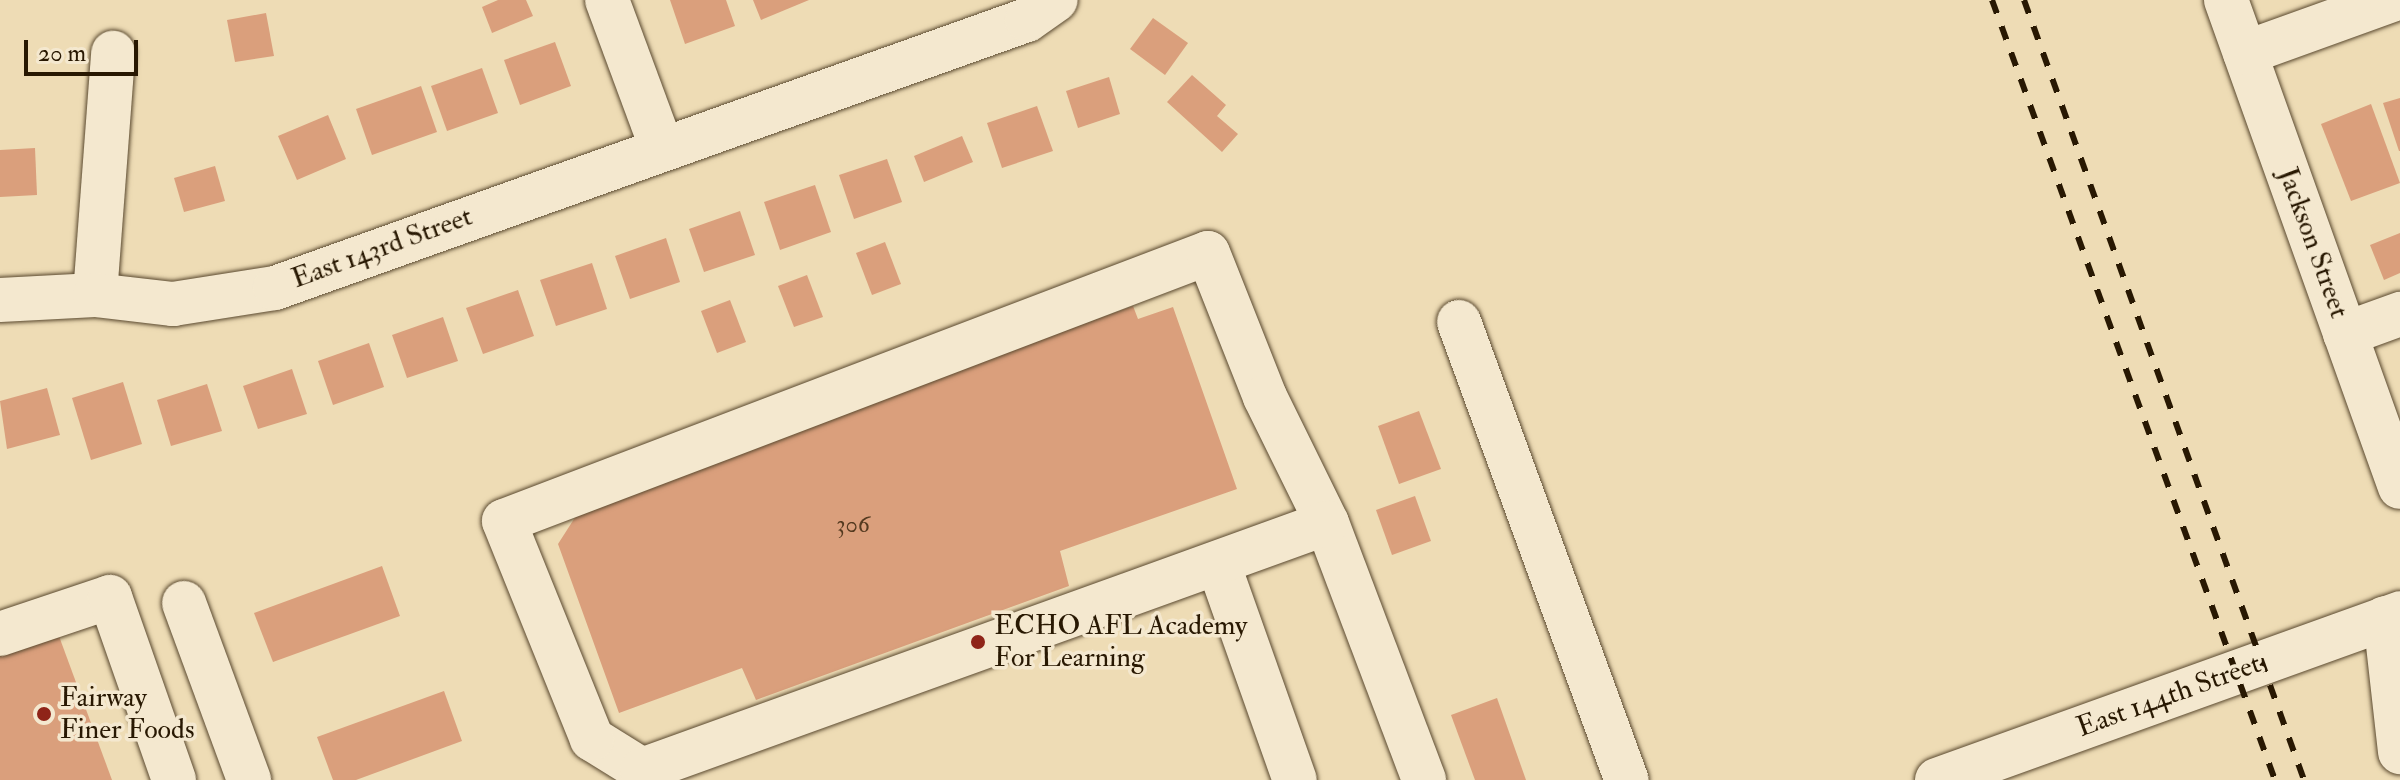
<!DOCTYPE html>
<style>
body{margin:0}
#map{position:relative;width:2400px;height:780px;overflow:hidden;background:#eedcb5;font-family:"IM FELL Double Pica",serif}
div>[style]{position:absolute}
.building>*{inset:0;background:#da9f7c}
.roads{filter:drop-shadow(0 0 2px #5a492f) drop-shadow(0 0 2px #5a492f)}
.minor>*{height:44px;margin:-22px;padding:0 22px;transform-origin:22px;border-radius:22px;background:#f4e8cf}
.rail>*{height:6px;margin-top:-3px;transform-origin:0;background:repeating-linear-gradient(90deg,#281802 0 14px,transparent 0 28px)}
.dots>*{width:22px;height:22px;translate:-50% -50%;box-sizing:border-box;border:4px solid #f4e8cf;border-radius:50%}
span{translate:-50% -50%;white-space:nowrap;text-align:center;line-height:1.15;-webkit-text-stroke:7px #f4e8cf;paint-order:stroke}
.number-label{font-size:24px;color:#543a20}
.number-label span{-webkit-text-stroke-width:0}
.street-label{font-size:28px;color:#281802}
.poi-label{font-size:28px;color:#281802}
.left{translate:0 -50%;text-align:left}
.scale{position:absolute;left:24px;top:40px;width:114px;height:36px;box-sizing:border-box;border:4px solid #281802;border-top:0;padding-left:10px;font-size:24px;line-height:28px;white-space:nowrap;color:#281802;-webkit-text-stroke:6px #f4e8cf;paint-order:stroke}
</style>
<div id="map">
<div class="building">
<i style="clip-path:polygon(498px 0,526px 0,533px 16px,492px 33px,482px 7px)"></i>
<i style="clip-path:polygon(670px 0,726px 0,735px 26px,685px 44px)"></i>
<i style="clip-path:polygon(753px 0,809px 0,761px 20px)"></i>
<i style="clip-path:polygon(266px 13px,274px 56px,235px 62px,227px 20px)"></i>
<i style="clip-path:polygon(1153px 18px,1188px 43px,1165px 75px,1130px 49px)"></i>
<i style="clip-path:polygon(555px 42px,571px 86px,520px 105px,504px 60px)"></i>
<i style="clip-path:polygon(482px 68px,498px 113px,447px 131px,431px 86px)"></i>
<i style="clip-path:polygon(1192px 75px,1226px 105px,1217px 116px,1238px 134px,1222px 152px,1167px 102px)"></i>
<i style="clip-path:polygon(1109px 77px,1120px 114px,1078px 128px,1066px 91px)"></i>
<i style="clip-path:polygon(421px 86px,437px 132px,372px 155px,356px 109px)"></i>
<i style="clip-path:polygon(2400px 98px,2400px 151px,2399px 151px,2383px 103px)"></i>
<i style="clip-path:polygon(2371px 104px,2400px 183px,2351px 201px,2321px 124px)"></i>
<i style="clip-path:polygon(1037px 106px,1053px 151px,1002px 168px,987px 123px)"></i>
<i style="clip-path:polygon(328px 115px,346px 159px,297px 180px,278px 136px)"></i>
<i style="clip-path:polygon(962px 136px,973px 162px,924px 182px,914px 156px)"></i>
<i style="clip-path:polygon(35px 148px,37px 195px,0 197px,0 150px)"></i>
<i style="clip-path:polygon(887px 159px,902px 202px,854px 219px,839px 175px)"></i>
<i style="clip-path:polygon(215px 166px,225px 201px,184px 212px,174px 178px)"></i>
<i style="clip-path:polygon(815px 185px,831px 232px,780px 250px,764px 202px)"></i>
<i style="clip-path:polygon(740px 211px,755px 255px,704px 272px,689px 229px)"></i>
<i style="clip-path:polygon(2400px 233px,2400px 273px,2384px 280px,2370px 245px)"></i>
<i style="clip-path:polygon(666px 238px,680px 282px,630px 299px,615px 256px)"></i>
<i style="clip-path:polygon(885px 242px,901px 284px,872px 295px,856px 253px)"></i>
<i style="clip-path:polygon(592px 263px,607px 309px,556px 326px,540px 280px)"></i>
<i style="clip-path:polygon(807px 275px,823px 317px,794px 327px,778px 286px)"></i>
<i style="clip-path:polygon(518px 290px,534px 336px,483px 354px,466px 308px)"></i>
<i style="clip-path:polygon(730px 300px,746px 342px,717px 353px,701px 311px)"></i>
<i style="clip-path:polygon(1133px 306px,1138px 319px,1173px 307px,1237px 489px,1060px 551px,1069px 586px,756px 700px,742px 668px,619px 713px,558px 544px,583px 505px)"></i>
<i style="clip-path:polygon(443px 317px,458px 361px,407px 378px,392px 335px)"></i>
<i style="clip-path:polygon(369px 343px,384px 387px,333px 405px,318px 361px)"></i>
<i style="clip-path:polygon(292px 369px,307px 414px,258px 429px,243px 386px)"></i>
<i style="clip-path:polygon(123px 382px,142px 444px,91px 460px,72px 398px)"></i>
<i style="clip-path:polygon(207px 384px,222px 431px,171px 446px,157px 400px)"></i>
<i style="clip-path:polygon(47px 388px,60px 435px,7px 449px,0 401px)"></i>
<i style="clip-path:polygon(1419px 411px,1441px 469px,1399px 484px,1378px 426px)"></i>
<i style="clip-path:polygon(1415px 496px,1431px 541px,1392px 555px,1376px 510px)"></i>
<i style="clip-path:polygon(382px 566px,400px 616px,273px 662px,254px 613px)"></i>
<i style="clip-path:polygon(56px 628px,112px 780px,0 780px,0 648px)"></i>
<i style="clip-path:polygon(444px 691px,462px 741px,356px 780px,333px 780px,317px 737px)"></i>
<i style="clip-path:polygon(1497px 698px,1526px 780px,1475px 780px,1451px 715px)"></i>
</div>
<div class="roads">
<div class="minor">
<i style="left:607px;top:0;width:156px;rotate:69.7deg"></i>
<i style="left:2226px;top:0;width:517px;rotate:70.34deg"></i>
<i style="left:2245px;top:53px;width:156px;rotate:-19.8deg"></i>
<i style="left:95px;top:295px;width:243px;rotate:-85.7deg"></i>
<i style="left:0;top:300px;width:95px;rotate:-3deg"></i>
<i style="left:95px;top:295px;width:79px;rotate:6.6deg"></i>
<i style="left:173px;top:304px;width:103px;rotate:-8.9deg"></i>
<i style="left:275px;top:288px;width:798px;rotate:-19.62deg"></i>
<i style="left:1027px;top:20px;width:35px;rotate:-35deg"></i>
<i style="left:1459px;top:322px;width:488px;rotate:69.9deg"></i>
<i style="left:2345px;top:334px;width:59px;rotate:-20deg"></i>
<i style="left:1218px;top:563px;width:230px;rotate:70.5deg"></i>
<i style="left:184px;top:603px;width:189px;rotate:69.8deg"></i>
<i style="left:2385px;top:618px;width:135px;rotate:83.6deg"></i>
<i style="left:0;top:634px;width:116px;rotate:-18.6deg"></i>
<i style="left:110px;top:597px;width:194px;rotate:70.7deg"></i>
<i style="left:642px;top:770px;width:59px;rotate:-148.2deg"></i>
<i style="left:592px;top:739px;width:235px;rotate:-112deg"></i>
<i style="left:504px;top:521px;width:753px;rotate:-20.84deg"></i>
<i style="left:1208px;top:253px;width:155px;rotate:68.4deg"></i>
<i style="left:1265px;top:397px;width:140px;rotate:63.8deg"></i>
<i style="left:1327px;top:523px;width:275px;rotate:69.3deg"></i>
<i style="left:646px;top:780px;width:11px;rotate:-112deg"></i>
<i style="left:642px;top:770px;width:728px;rotate:-19.83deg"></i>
<i style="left:1937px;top:780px;width:492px;rotate:-19.8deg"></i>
</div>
</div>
<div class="rail">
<i style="left:1992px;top:0;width:830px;rotate:70.06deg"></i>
<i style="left:2024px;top:0;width:829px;rotate:70.25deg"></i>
</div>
<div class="dots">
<i style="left:978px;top:642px;background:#8f2418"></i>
<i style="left:44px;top:714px;background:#8f2418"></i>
</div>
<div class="number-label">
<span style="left:853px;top:525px">306</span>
</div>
<div class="street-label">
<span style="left:2313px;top:243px;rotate:70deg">Jackson Street</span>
<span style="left:382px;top:248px;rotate:-20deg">East 143rd Street</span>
<span style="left:2169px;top:696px;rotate:-20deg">East 144th Street</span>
</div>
<div class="poi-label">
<span class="left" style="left:994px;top:642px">ECHO AFL Academy<br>For Learning</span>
<span class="left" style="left:60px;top:714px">Fairway<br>Finer Foods</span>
</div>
<div class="scale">20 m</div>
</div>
